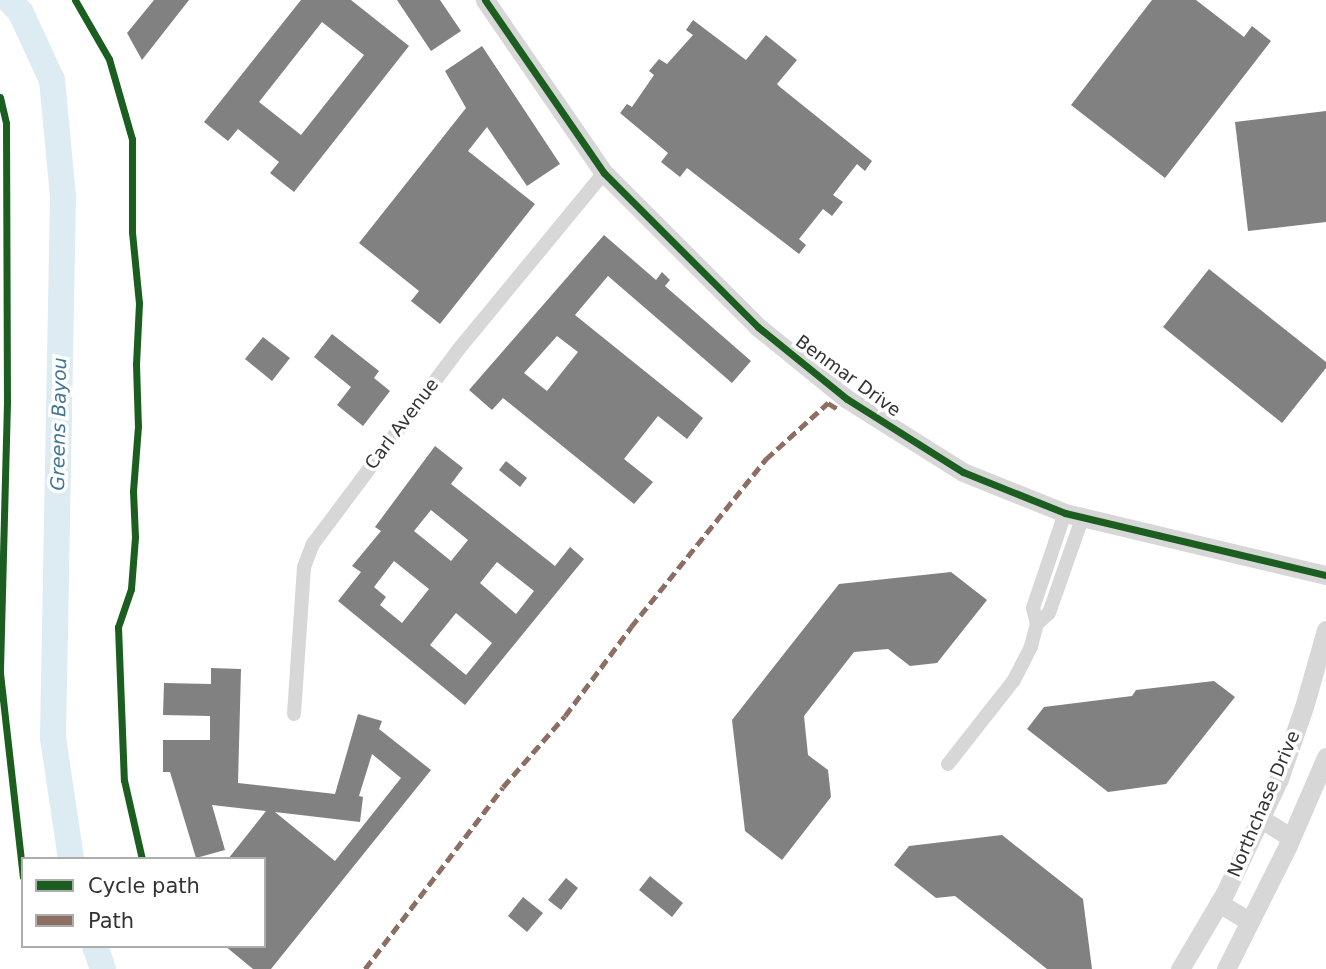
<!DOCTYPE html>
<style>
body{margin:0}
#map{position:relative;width:1326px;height:969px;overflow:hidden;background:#fff;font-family:"DejaVu Sans",sans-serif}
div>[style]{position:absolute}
.river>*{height:26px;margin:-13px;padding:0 13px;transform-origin:13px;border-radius:13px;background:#ddebf3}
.building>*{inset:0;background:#818181}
.minor>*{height:14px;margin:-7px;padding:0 7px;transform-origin:7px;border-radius:7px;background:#d7d7d7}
.tertiary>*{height:19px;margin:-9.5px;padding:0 9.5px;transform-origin:9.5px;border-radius:9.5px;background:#d7d7d7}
.quiet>*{height:5px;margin-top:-2.5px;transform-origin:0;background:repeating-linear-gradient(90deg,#8d6e63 0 10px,transparent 0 15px)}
.cycleway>*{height:7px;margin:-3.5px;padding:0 3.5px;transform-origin:3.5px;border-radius:3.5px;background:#1b5e20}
span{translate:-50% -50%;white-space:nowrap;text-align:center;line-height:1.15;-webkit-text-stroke:7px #fff;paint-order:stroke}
.street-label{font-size:18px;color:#333}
.water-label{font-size:19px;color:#3f7597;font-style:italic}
.legend{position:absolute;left:21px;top:857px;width:245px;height:91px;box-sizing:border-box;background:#fff;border:2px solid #adadad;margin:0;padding:9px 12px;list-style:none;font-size:21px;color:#333}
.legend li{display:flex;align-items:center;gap:14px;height:35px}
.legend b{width:35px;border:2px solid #adadad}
</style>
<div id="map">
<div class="river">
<i style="left:9px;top:0;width:18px;rotate:47deg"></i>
<i style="left:21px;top:13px;width:74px;rotate:65.2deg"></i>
<i style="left:52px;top:80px;width:118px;rotate:84.6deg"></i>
<i style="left:63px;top:197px;width:541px;rotate:91.06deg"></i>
<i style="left:53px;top:738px;width:122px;rotate:81.5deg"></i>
<i style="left:95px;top:946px;width:24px;rotate:71deg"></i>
</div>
<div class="building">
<i style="clip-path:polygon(154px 0,189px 0,142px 60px,127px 33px)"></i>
<i style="clip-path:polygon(evenodd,301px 0,351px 0,409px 46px,294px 192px,270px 173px,279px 162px,238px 129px,228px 141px,204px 122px,301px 0,322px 22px,364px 55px,301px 135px,259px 102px,322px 22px)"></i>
<i style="clip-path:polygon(397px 0,440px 0,461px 31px,431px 51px)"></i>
<i style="clip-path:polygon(1152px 0,1196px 0,1244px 37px,1252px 26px,1271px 41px,1165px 178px,1071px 105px)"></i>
<i style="clip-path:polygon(693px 20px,746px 60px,766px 35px,797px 60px,777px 84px,780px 87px,872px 161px,865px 171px,857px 164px,833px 195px,843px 202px,832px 216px,823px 209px,799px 239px,806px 245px,799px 254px,687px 168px,680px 177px,661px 162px,668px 153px,620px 113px,627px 104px,632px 107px,654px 75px,649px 71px,659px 59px,667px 64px,693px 35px,686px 30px)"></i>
<i style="clip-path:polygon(482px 46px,560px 164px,527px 186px,487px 127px,468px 151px,535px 204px,440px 324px,411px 301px,419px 291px,359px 243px,466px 108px,445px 71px)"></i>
<i style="clip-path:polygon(1326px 111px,1326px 222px,1248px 231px,1235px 122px)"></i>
<i style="clip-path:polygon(evenodd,604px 235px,656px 280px,662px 272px,670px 280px,665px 286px,751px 361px,732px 383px,608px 276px,575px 315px,703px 418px,687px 439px,658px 416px,624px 459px,653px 482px,634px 504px,503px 398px,492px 410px,469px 390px,604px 235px,557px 336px,578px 352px,547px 391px,524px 373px,557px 336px)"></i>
<i style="clip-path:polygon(1209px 269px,1326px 362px,1326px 368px,1282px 423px,1163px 327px)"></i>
<i style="clip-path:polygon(332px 334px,379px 371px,374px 378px,390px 391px,363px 426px,337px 405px,351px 387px,314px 357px)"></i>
<i style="clip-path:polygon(263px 337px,290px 358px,272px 381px,245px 359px)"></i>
<i style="clip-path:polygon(evenodd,435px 446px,463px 468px,451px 484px,555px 566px,570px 547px,584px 559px,465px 705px,338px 601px,361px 572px,352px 566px,381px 531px,375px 527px,435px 446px,431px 510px,468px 540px,451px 561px,414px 531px,431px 510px,435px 446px,394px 561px,429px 589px,402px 623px,380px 605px,386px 597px,374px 587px,394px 561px,435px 446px,497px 562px,534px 591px,516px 614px,480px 583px,497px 562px,435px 446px,456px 613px,492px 643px,466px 675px,430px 645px,456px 613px)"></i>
<i style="clip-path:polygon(506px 461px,527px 478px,520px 487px,499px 470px)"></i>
<i style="clip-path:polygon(951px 572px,987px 600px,937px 663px,910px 666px,888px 649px,854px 652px,804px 716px,808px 755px,828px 770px,831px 797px,782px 860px,745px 831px,732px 720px,839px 584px)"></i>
<i style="clip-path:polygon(evenodd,211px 668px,241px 669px,238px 783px,335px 794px,358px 714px,382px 721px,379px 729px,431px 770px,271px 969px,253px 969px,225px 946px,264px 946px,264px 859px,228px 859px,266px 811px,212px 805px,225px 850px,196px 858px,170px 772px,163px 772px,163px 740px,210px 740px,210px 716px,163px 715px,164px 683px,211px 684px,211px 668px,372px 754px,401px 778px,335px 861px,275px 812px,360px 822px,363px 797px,359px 796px,372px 754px)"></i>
<i style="clip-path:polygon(1214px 681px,1235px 697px,1166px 784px,1108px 792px,1027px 729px,1044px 707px,1132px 696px,1136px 690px)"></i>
<i style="clip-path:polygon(1002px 835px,1083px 899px,1092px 969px,1047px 969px,955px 896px,936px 898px,894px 865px,909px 846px)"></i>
<i style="clip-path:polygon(650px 876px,683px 903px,672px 917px,639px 890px)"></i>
<i style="clip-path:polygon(566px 878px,578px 888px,561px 910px,548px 900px)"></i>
<i style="clip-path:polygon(523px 897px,543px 913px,527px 932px,508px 916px)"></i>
</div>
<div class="minor">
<i style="left:1065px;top:513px;width:100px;rotate:108.6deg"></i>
<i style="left:1033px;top:608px;width:16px;rotate:76deg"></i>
<i style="left:1037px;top:624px;width:16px;rotate:-43deg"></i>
<i style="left:1049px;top:613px;width:100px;rotate:-70.7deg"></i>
<i style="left:294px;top:714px;width:147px;rotate:-86.1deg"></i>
<i style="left:304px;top:567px;width:25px;rotate:-69deg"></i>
<i style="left:313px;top:544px;width:242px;rotate:-53.2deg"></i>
<i style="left:458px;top:350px;width:229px;rotate:-50.5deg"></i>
<i style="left:948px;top:764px;width:107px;rotate:-51.8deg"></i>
<i style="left:1014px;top:680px;width:38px;rotate:-63deg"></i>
<i style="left:1031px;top:646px;width:23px;rotate:-75deg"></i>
</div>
<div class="tertiary">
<i style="left:485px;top:0;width:210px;rotate:55.5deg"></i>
<i style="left:604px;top:173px;width:218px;rotate:45deg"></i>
<i style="left:758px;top:327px;width:114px;rotate:39deg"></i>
<i style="left:847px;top:399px;width:137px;rotate:32.2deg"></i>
<i style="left:963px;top:472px;width:110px;rotate:21.9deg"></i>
<i style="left:1065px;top:513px;width:268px;rotate:13.4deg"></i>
<i style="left:1260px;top:818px;width:36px;rotate:32deg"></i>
<i style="left:1219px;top:903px;width:35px;rotate:31deg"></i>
<i style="left:1180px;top:969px;width:88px;rotate:-59.4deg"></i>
<i style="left:1225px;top:893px;width:126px;rotate:-64.7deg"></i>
<i style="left:1279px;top:779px;width:76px;rotate:-70.9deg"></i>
<i style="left:1304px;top:707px;width:80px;rotate:-74.1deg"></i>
<i style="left:1226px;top:969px;width:139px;rotate:-63.4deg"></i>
<i style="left:1288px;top:845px;width:96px;rotate:-66.6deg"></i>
</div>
<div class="quiet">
<i style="left:365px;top:969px;width:228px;rotate:-52.8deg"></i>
<i style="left:503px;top:787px;width:94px;rotate:-48.9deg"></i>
<i style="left:565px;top:716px;width:111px;rotate:-53.4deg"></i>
<i style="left:631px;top:627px;width:216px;rotate:-51.2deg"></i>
<i style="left:766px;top:459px;width:84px;rotate:-42.1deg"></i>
<i style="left:828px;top:403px;width:13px;rotate:32deg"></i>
</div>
<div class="cycleway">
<i style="left:75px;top:0;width:68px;rotate:60deg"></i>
<i style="left:109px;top:59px;width:83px;rotate:74deg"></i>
<i style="left:132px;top:139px;width:93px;rotate:90deg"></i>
<i style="left:132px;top:232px;width:71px;rotate:84.4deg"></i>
<i style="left:139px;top:303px;width:61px;rotate:92.8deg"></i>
<i style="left:136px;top:364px;width:62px;rotate:88.2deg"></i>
<i style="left:138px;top:426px;width:65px;rotate:94.4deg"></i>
<i style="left:133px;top:491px;width:46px;rotate:87.5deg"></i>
<i style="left:135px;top:537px;width:52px;rotate:94.4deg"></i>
<i style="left:131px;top:589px;width:40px;rotate:108.9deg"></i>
<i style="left:118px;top:627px;width:153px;rotate:87.8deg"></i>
<i style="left:124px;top:780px;width:81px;rotate:77.2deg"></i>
<i style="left:485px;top:0;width:210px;rotate:55.5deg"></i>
<i style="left:604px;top:173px;width:218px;rotate:45deg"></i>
<i style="left:758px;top:327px;width:114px;rotate:39deg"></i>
<i style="left:847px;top:399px;width:137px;rotate:32.2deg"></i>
<i style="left:963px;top:472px;width:110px;rotate:21.9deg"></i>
<i style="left:1065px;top:513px;width:268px;rotate:13.4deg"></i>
<i style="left:0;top:97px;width:27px;rotate:77deg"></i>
<i style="left:6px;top:123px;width:279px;rotate:89.8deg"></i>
<i style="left:7px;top:402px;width:271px;rotate:91.5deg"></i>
<i style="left:0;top:673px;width:205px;rotate:83.6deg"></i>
</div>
<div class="street-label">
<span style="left:848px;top:376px;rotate:36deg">Benmar Drive</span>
<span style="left:402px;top:424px;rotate:-53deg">Carl Avenue</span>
<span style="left:1264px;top:804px;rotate:-67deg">Northchase Drive</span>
</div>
<div class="water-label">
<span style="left:59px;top:424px;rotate:-89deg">Greens Bayou</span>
</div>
<ul class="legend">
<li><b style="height:9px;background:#1b5e20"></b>Cycle path</li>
<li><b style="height:9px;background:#8d6e63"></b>Path</li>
</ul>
</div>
